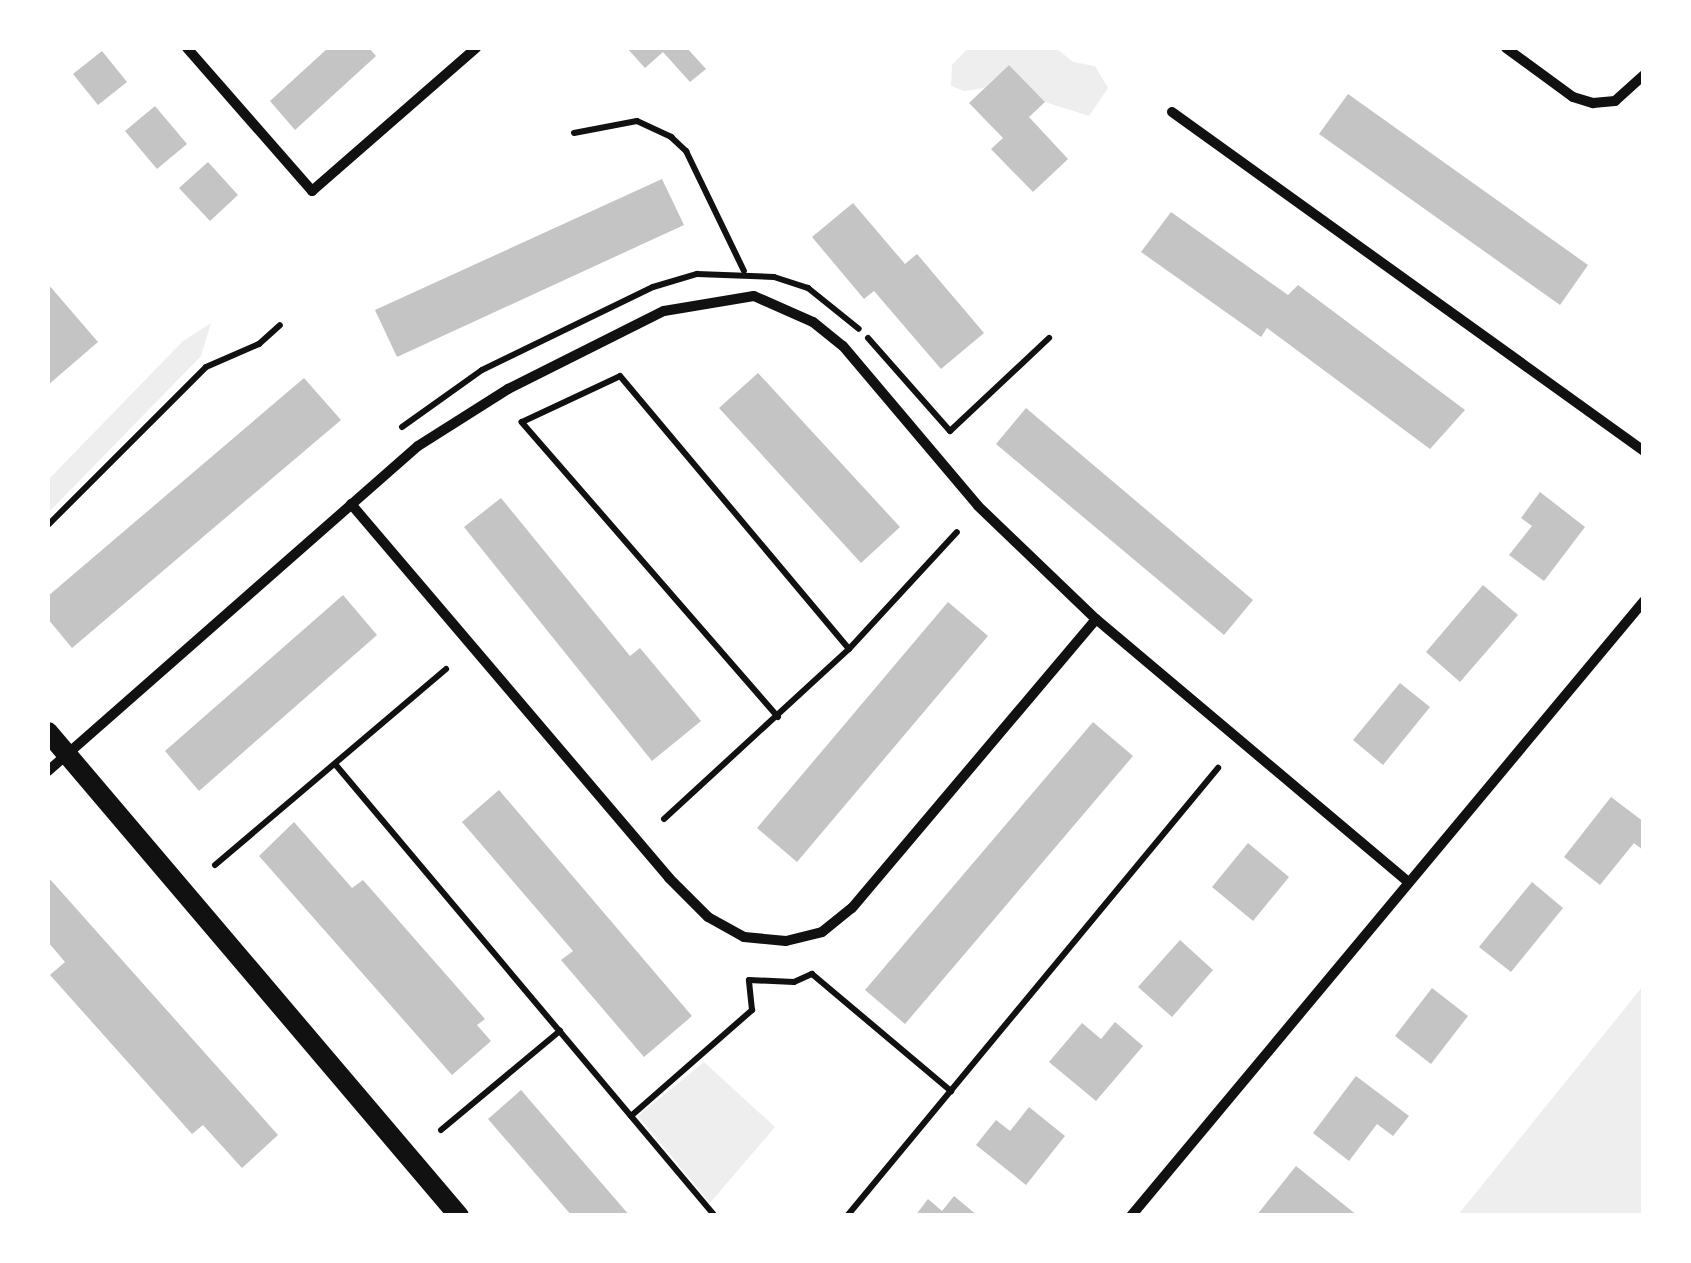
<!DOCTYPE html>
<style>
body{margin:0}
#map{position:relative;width:1691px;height:1263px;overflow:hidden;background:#fff;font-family:"Open Sans",sans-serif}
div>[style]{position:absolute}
.green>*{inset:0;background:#eee}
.building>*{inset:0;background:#c4c4c4}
.path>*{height:6px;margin:-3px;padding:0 3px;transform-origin:3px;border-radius:3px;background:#111}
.minor>*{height:10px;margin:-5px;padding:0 5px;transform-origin:5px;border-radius:5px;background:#111}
.secondary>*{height:20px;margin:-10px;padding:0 10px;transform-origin:10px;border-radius:10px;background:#111}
span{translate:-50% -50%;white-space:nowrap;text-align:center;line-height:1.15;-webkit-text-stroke:10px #fff;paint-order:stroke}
.frame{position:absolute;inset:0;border:50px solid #fff;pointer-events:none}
</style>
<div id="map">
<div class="green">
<i style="clip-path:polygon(968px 48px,1056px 48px,1073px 62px,1095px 66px,1108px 88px,1089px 116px,1045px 102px,1009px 65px,984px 88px,964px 91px,951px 86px,952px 65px)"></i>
<i style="clip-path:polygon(211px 323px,201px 356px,48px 513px,48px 480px,183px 341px)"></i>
<i style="clip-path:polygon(1643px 986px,1643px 1215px,1458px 1215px)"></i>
<i style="clip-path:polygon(704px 1062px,775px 1127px,710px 1203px,638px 1116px)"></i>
</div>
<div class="building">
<i style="clip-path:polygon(328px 48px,369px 48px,376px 56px,295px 130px,270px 101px)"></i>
<i style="clip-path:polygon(627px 48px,687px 48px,706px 69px,690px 82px,663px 52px,645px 68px)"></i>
<i style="clip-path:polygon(102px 51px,127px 82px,98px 105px,73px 74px)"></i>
<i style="clip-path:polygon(1009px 65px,1045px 102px,1029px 117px,1068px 159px,1033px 192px,991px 149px,1003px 138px,969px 103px)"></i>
<i style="clip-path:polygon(1348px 94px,1588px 265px,1560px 305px,1319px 134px)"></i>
<i style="clip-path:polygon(155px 106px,187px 144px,157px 169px,125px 131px)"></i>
<i style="clip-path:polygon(208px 162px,238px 195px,210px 221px,179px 188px)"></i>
<i style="clip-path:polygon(662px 179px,684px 225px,397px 357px,375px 310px)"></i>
<i style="clip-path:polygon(853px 203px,905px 264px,917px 254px,984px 333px,941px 369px,874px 291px,864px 299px,812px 237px)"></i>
<i style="clip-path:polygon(1171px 212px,1288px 295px,1298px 285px,1465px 410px,1430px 449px,1267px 328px,1261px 337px,1141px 252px)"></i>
<i style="clip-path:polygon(48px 284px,98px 342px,48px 385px)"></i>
<i style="clip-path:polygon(758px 373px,900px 527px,861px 563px,719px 408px)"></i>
<i style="clip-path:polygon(304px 378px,341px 420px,72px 648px,48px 619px,48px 596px)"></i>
<i style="clip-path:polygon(1026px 408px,1253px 600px,1224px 635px,996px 444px)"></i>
<i style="clip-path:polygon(1540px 492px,1585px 527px,1544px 581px,1509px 555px,1532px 526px,1521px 518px)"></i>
<i style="clip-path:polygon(501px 498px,630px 656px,640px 648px,701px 721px,652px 761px,464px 527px)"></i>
<i style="clip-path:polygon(1483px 585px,1518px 615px,1460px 682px,1426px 652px)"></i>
<i style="clip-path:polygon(343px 595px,377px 635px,199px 791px,165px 751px)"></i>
<i style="clip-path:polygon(948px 602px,988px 636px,797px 862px,757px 828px)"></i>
<i style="clip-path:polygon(1400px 683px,1430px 707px,1383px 765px,1353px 740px)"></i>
<i style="clip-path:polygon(1093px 722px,1133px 756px,905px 1024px,865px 990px)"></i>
<i style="clip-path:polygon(499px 790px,692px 1016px,644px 1057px,561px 960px,573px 951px,462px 822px)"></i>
<i style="clip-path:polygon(1611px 797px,1644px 822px,1644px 851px,1634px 843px,1600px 885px,1564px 857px)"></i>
<i style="clip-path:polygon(294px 822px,352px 888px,363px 880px,485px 1019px,477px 1025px,491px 1041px,452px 1075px,259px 856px)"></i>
<i style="clip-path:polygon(1248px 843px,1289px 877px,1253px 921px,1212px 887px)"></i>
<i style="clip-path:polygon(48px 877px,278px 1135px,242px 1168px,203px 1125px,192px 1134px,50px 975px,65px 962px,48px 942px)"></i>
<i style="clip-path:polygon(1532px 882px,1563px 908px,1511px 972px,1479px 947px)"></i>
<i style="clip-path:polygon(1180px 940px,1213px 970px,1172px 1017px,1138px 987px)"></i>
<i style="clip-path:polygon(1432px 988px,1468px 1016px,1431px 1064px,1395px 1036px)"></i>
<i style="clip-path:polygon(1115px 1022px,1143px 1046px,1096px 1101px,1049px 1062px,1082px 1023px,1101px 1039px)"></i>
<i style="clip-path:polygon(1356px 1076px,1409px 1116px,1393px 1136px,1377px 1124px,1349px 1161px,1313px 1133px)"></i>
<i style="clip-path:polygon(521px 1090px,630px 1216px,572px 1216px,488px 1119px)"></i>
<i style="clip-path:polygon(1029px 1107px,1065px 1136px,1026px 1185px,976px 1145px,996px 1120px,1010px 1131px)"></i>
<i style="clip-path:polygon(1296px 1166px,1358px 1216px,1256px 1216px)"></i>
<i style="clip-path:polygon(954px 1196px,978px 1216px,915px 1216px,928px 1199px,942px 1211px)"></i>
</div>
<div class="path">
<i style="left:574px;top:133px;width:64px;rotate:-10.8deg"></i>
<i style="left:637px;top:121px;width:38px;rotate:25deg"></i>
<i style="left:671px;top:137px;width:21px;rotate:43deg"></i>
<i style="left:686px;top:151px;width:133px;rotate:64.2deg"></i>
<i style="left:868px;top:338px;width:124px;rotate:48.6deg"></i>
<i style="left:950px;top:431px;width:136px;rotate:-43.2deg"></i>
<i style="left:402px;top:427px;width:98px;rotate:-35.5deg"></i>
<i style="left:482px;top:370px;width:190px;rotate:-25.9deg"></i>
<i style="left:653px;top:287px;width:46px;rotate:-16.5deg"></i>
<i style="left:697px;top:274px;width:77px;rotate:2.2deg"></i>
<i style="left:774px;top:277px;width:36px;rotate:18deg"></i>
<i style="left:808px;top:288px;width:65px;rotate:38.8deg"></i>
<i style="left:48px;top:525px;width:223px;rotate:-45deg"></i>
<i style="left:206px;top:367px;width:58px;rotate:-23.5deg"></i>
<i style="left:259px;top:344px;width:28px;rotate:-42deg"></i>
<i style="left:778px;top:717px;width:391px;rotate:-131deg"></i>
<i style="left:522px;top:422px;width:108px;rotate:-25.1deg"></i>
<i style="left:620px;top:376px;width:356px;rotate:50deg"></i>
<i style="left:335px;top:764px;width:591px;rotate:49.95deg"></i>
<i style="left:664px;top:819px;width:251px;rotate:-42.6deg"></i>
<i style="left:849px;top:649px;width:159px;rotate:-47.3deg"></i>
<i style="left:215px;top:865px;width:303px;rotate:-40.3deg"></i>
<i style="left:631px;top:1116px;width:161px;rotate:-41.2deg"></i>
<i style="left:752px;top:1010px;width:30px;rotate:-96deg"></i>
<i style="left:749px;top:980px;width:45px;rotate:2.5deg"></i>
<i style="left:794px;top:982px;width:20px;rotate:-24deg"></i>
<i style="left:812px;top:974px;width:182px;rotate:40.1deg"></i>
<i style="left:441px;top:1130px;width:155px;rotate:-39.8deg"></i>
<i style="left:847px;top:1216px;width:582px;rotate:-50.37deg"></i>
</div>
<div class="minor">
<i style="left:187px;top:48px;width:190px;rotate:48.8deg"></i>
<i style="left:312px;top:191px;width:218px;rotate:-41.1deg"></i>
<i style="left:1506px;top:48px;width:83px;rotate:36.2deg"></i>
<i style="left:1573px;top:97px;width:21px;rotate:17deg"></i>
<i style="left:1593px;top:103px;width:22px;rotate:-5deg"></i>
<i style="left:1615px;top:101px;width:39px;rotate:-42deg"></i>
<i style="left:1172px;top:112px;width:581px;rotate:35.69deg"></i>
<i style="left:351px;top:504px;width:491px;rotate:49.6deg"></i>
<i style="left:669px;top:878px;width:55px;rotate:45deg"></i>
<i style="left:708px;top:917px;width:41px;rotate:29.1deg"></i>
<i style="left:744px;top:937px;width:42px;rotate:5.4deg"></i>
<i style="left:786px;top:941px;width:37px;rotate:-14deg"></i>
<i style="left:822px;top:932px;width:38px;rotate:-39deg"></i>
<i style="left:852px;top:908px;width:378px;rotate:-49.8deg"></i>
<i style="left:48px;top:771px;width:492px;rotate:-41.3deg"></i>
<i style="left:418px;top:446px;width:107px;rotate:-32.3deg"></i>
<i style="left:508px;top:389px;width:174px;rotate:-26.6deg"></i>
<i style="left:664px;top:311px;width:91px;rotate:-9.5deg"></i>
<i style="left:754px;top:296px;width:64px;rotate:23.8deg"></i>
<i style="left:813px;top:322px;width:38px;rotate:39deg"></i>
<i style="left:843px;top:346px;width:209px;rotate:49.8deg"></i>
<i style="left:978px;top:506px;width:163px;rotate:43.8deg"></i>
<i style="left:1096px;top:619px;width:405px;rotate:40.1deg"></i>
<i style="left:1131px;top:1216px;width:801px;rotate:-50.17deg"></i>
</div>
<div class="secondary">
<i style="left:48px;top:732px;width:635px;rotate:49.66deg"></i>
</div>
<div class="frame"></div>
</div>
